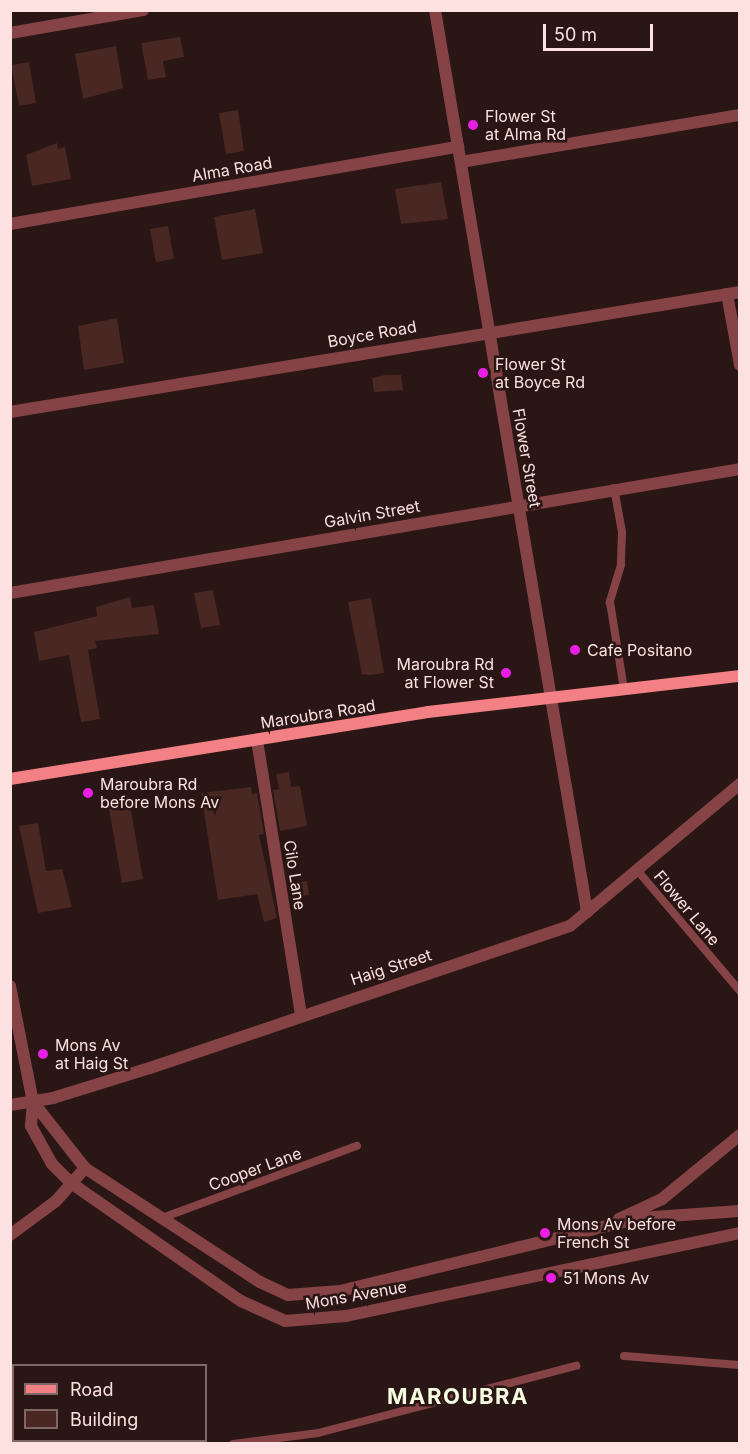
<!DOCTYPE html>
<style>
body{margin:0}
#map{position:relative;width:750px;height:1454px;overflow:hidden;background:#2a1614;font-family:Inter,sans-serif}
div>[style]{position:absolute}
.building>*{inset:0;background:#492722}
.service>*{height:8px;margin:-4px;padding:0 4px;transform-origin:4px;border-radius:4px;background:#854346}
.minor>*{height:12px;margin:-6px;padding:0 6px;transform-origin:6px;border-radius:6px;background:#854346}
.tertiary>*{height:12px;margin:-6px;padding:0 6px;transform-origin:6px;border-radius:6px;background:#854346}
.secondary>*{height:12px;margin:-6px;padding:0 6px;transform-origin:6px;border-radius:6px;background:#f38085}
.dots>*{width:16px;height:16px;translate:-50% -50%;box-sizing:border-box;border:3px solid #2a1614;border-radius:50%}
span{translate:-50% -50%;white-space:nowrap;text-align:center;line-height:1.15;-webkit-text-stroke:5px #2a1614;paint-order:stroke}
.poi-label{font-size:16px;color:#fce1e0}
.left{translate:0 -50%;text-align:left}
.right{translate:-100% -50%;text-align:right}
.street-label{font-size:16px;color:#fce1e0}
.district-label{font-size:22px;color:#f5fce2;font-weight:700;letter-spacing:1.5px}
.frame{position:absolute;inset:0;border:12px solid #fce1e0;pointer-events:none}
.legend{position:absolute;left:12px;top:1364px;width:195px;height:78px;box-sizing:border-box;background:#2a1614;border:2px solid #7e6766;margin:0;padding:8px 10px;list-style:none;font-size:18px;color:#fce1e0}
.legend li{display:flex;align-items:center;gap:12px;height:30px}
.legend b{width:30px;border:2px solid #7e6766}
.scale{position:absolute;left:543px;top:24px;width:110px;height:27px;box-sizing:border-box;border:3px solid #fce1e0;border-top:0;padding-left:8px;font-size:18px;line-height:21px;white-space:nowrap;color:#fce1e0;-webkit-text-stroke:4px #2a1614;paint-order:stroke}
</style>
<div id="map">
<div class="building">
<i style="clip-path:polygon(180px 37px,184px 57px,163px 61px,166px 77px,148px 80px,141px 43px)"></i>
<i style="clip-path:polygon(116px 46px,123px 88px,83px 99px,75px 54px)"></i>
<i style="clip-path:polygon(29px 62px,36px 103px,19px 106px,11px 65px)"></i>
<i style="clip-path:polygon(238px 110px,244px 151px,226px 154px,219px 113px)"></i>
<i style="clip-path:polygon(57px 143px,58px 149px,65px 147px,71px 179px,32px 186px,26px 155px)"></i>
<i style="clip-path:polygon(441px 182px,448px 219px,401px 224px,395px 189px)"></i>
<i style="clip-path:polygon(255px 209px,263px 253px,222px 260px,214px 217px)"></i>
<i style="clip-path:polygon(168px 226px,174px 259px,156px 262px,150px 229px)"></i>
<i style="clip-path:polygon(117px 318px,124px 363px,84px 370px,78px 326px)"></i>
<i style="clip-path:polygon(385px 375px,401px 375px,403px 390px,374px 392px,372px 378px)"></i>
<i style="clip-path:polygon(213px 590px,220px 625px,201px 628px,194px 593px)"></i>
<i style="clip-path:polygon(130px 597px,132px 608px,154px 605px,159px 634px,95px 641px,97px 648px,88px 650px,100px 719px,81px 722px,69px 655px,39px 661px,34px 632px,97px 616px,96px 607px)"></i>
<i style="clip-path:polygon(371px 598px,384px 673px,370px 675px,362px 674px,348px 602px)"></i>
<i style="clip-path:polygon(289px 772px,291px 787px,300px 786px,307px 826px,280px 831px,273px 790px,279px 789px,276px 774px)"></i>
<i style="clip-path:polygon(251px 787px,252px 794px,257px 793px,264px 834px,259px 835px,277px 918px,264px 922px,257px 894px,218px 900px,201px 793px)"></i>
<i style="clip-path:polygon(130px 805px,143px 879px,122px 883px,109px 809px)"></i>
<i style="clip-path:polygon(38px 823px,46px 871px,62px 869px,72px 907px,38px 913px,19px 826px)"></i>
<i style="clip-path:polygon(307px 881px,309px 895px,291px 898px,288px 884px)"></i>
</div>
<div class="service">
<i style="left:614px;top:488px;width:45px;rotate:79.7deg"></i>
<i style="left:622px;top:532px;width:33px;rotate:92deg"></i>
<i style="left:621px;top:565px;width:39px;rotate:107deg"></i>
<i style="left:610px;top:602px;width:88px;rotate:80.9deg"></i>
<i style="left:637px;top:870px;width:159px;rotate:49.6deg"></i>
<i style="left:162px;top:1218px;width:208px;rotate:-20.3deg"></i>
<i style="left:624px;top:1356px;width:116px;rotate:4.4deg"></i>
<i style="left:233px;top:1444px;width:86px;rotate:-7.4deg"></i>
<i style="left:318px;top:1433px;width:267px;rotate:-14.6deg"></i>
</div>
<div class="minor">
<i style="left:435px;top:10px;width:915px;rotate:80.43deg"></i>
<i style="left:10px;top:33px;width:135px;rotate:-9.8deg"></i>
<i style="left:461px;top:162px;width:283px;rotate:-9.6deg"></i>
<i style="left:10px;top:224px;width:455px;rotate:-9.8deg"></i>
<i style="left:727px;top:294px;width:72px;rotate:79.6deg"></i>
<i style="left:10px;top:412px;width:740px;rotate:-9.33deg"></i>
<i style="left:10px;top:593px;width:740px;rotate:-9.64deg"></i>
<i style="left:257px;top:740px;width:278px;rotate:80.9deg"></i>
<i style="left:10px;top:1105px;width:44px;rotate:-9.2deg"></i>
<i style="left:53px;top:1098px;width:102px;rotate:-17.2deg"></i>
<i style="left:150px;top:1068px;width:443px;rotate:-18.7deg"></i>
<i style="left:570px;top:926px;width:222px;rotate:-39.9deg"></i>
<i style="left:619px;top:1219px;width:47px;rotate:-24.9deg"></i>
<i style="left:662px;top:1199px;width:101px;rotate:-39.4deg"></i>
<i style="left:10px;top:1235px;width:57px;rotate:-36.5deg"></i>
<i style="left:56px;top:1201px;width:44px;rotate:-48.7deg"></i>
<i style="left:10px;top:1396px;width:6px;rotate:51deg"></i>
<i style="left:40px;top:1440px;width:4px;rotate:63deg"></i>
</div>
<div class="tertiary">
<i style="left:10px;top:986px;width:118px;rotate:78.8deg"></i>
<i style="left:33px;top:1102px;width:24px;rotate:95deg"></i>
<i style="left:31px;top:1126px;width:43px;rotate:61.1deg"></i>
<i style="left:52px;top:1164px;width:27px;rotate:45deg"></i>
<i style="left:71px;top:1183px;width:207px;rotate:34.8deg"></i>
<i style="left:241px;top:1301px;width:48px;rotate:24.4deg"></i>
<i style="left:285px;top:1321px;width:61px;rotate:-4.7deg"></i>
<i style="left:346px;top:1316px;width:403px;rotate:-11.9deg"></i>
<i style="left:33px;top:1102px;width:84px;rotate:51.8deg"></i>
<i style="left:85px;top:1168px;width:209px;rotate:33.1deg"></i>
<i style="left:260px;top:1282px;width:31px;rotate:25deg"></i>
<i style="left:288px;top:1295px;width:52px;rotate:-4.4deg"></i>
<i style="left:340px;top:1291px;width:309px;rotate:-13.7deg"></i>
<i style="left:640px;top:1218px;width:100px;rotate:-4deg"></i>
</div>
<div class="secondary">
<i style="left:10px;top:779px;width:423px;rotate:-9.1deg"></i>
<i style="left:428px;top:712px;width:314px;rotate:-6.6deg"></i>
</div>
<div class="dots">
<i style="left:473px;top:125px;background:#ea1ee5"></i>
<i style="left:483px;top:373px;background:#ea1ee5"></i>
<i style="left:575px;top:650px;background:#ea1ee5"></i>
<i style="left:506px;top:673px;background:#ea1ee5"></i>
<i style="left:88px;top:793px;background:#ea1ee5"></i>
<i style="left:43px;top:1054px;background:#ea1ee5"></i>
<i style="left:545px;top:1233px;background:#ea1ee5"></i>
<i style="left:551px;top:1278px;background:#ea1ee5"></i>
</div>
<div class="poi-label">
<span class="left" style="left:485px;top:125px">Flower St<br>at Alma Rd</span>
<span class="left" style="left:495px;top:373px">Flower St<br>at Boyce Rd</span>
<span class="left" style="left:587px;top:650px">Cafe Positano</span>
<span class="right" style="left:494px;top:673px">Maroubra Rd<br>at Flower St</span>
<span class="left" style="left:100px;top:793px">Maroubra Rd<br>before Mons Av</span>
<span class="left" style="left:55px;top:1054px">Mons Av<br>at Haig St</span>
<span class="left" style="left:557px;top:1233px">Mons Av before<br>French St</span>
<span class="left" style="left:563px;top:1278px">51 Mons Av</span>
</div>
<div class="street-label">
<span style="left:232px;top:169px;rotate:-10deg">Alma Road</span>
<span style="left:372px;top:334px;rotate:-10deg">Boyce Road</span>
<span style="left:527px;top:458px;rotate:80deg">Flower Street</span>
<span style="left:372px;top:514px;rotate:-10deg">Galvin Street</span>
<span style="left:318px;top:714px;rotate:-9deg">Maroubra Road</span>
<span style="left:295px;top:875px;rotate:81deg">Cilo Lane</span>
<span style="left:687px;top:908px;rotate:50deg">Flower Lane</span>
<span style="left:391px;top:967px;rotate:-18deg">Haig Street</span>
<span style="left:255px;top:1169px;rotate:-20deg">Cooper Lane</span>
<span style="left:356px;top:1295px;rotate:-10deg">Mons Avenue</span>
</div>
<div class="district-label">
<span style="left:458px;top:1397px">MAROUBRA</span>
</div>
<div class="frame"></div>
<ul class="legend">
<li><b style="height:8px;background:#f38085"></b>Road</li>
<li><b style="height:16px;background:#492722"></b>Building</li>
</ul>
<div class="scale">50 m</div>
</div>
